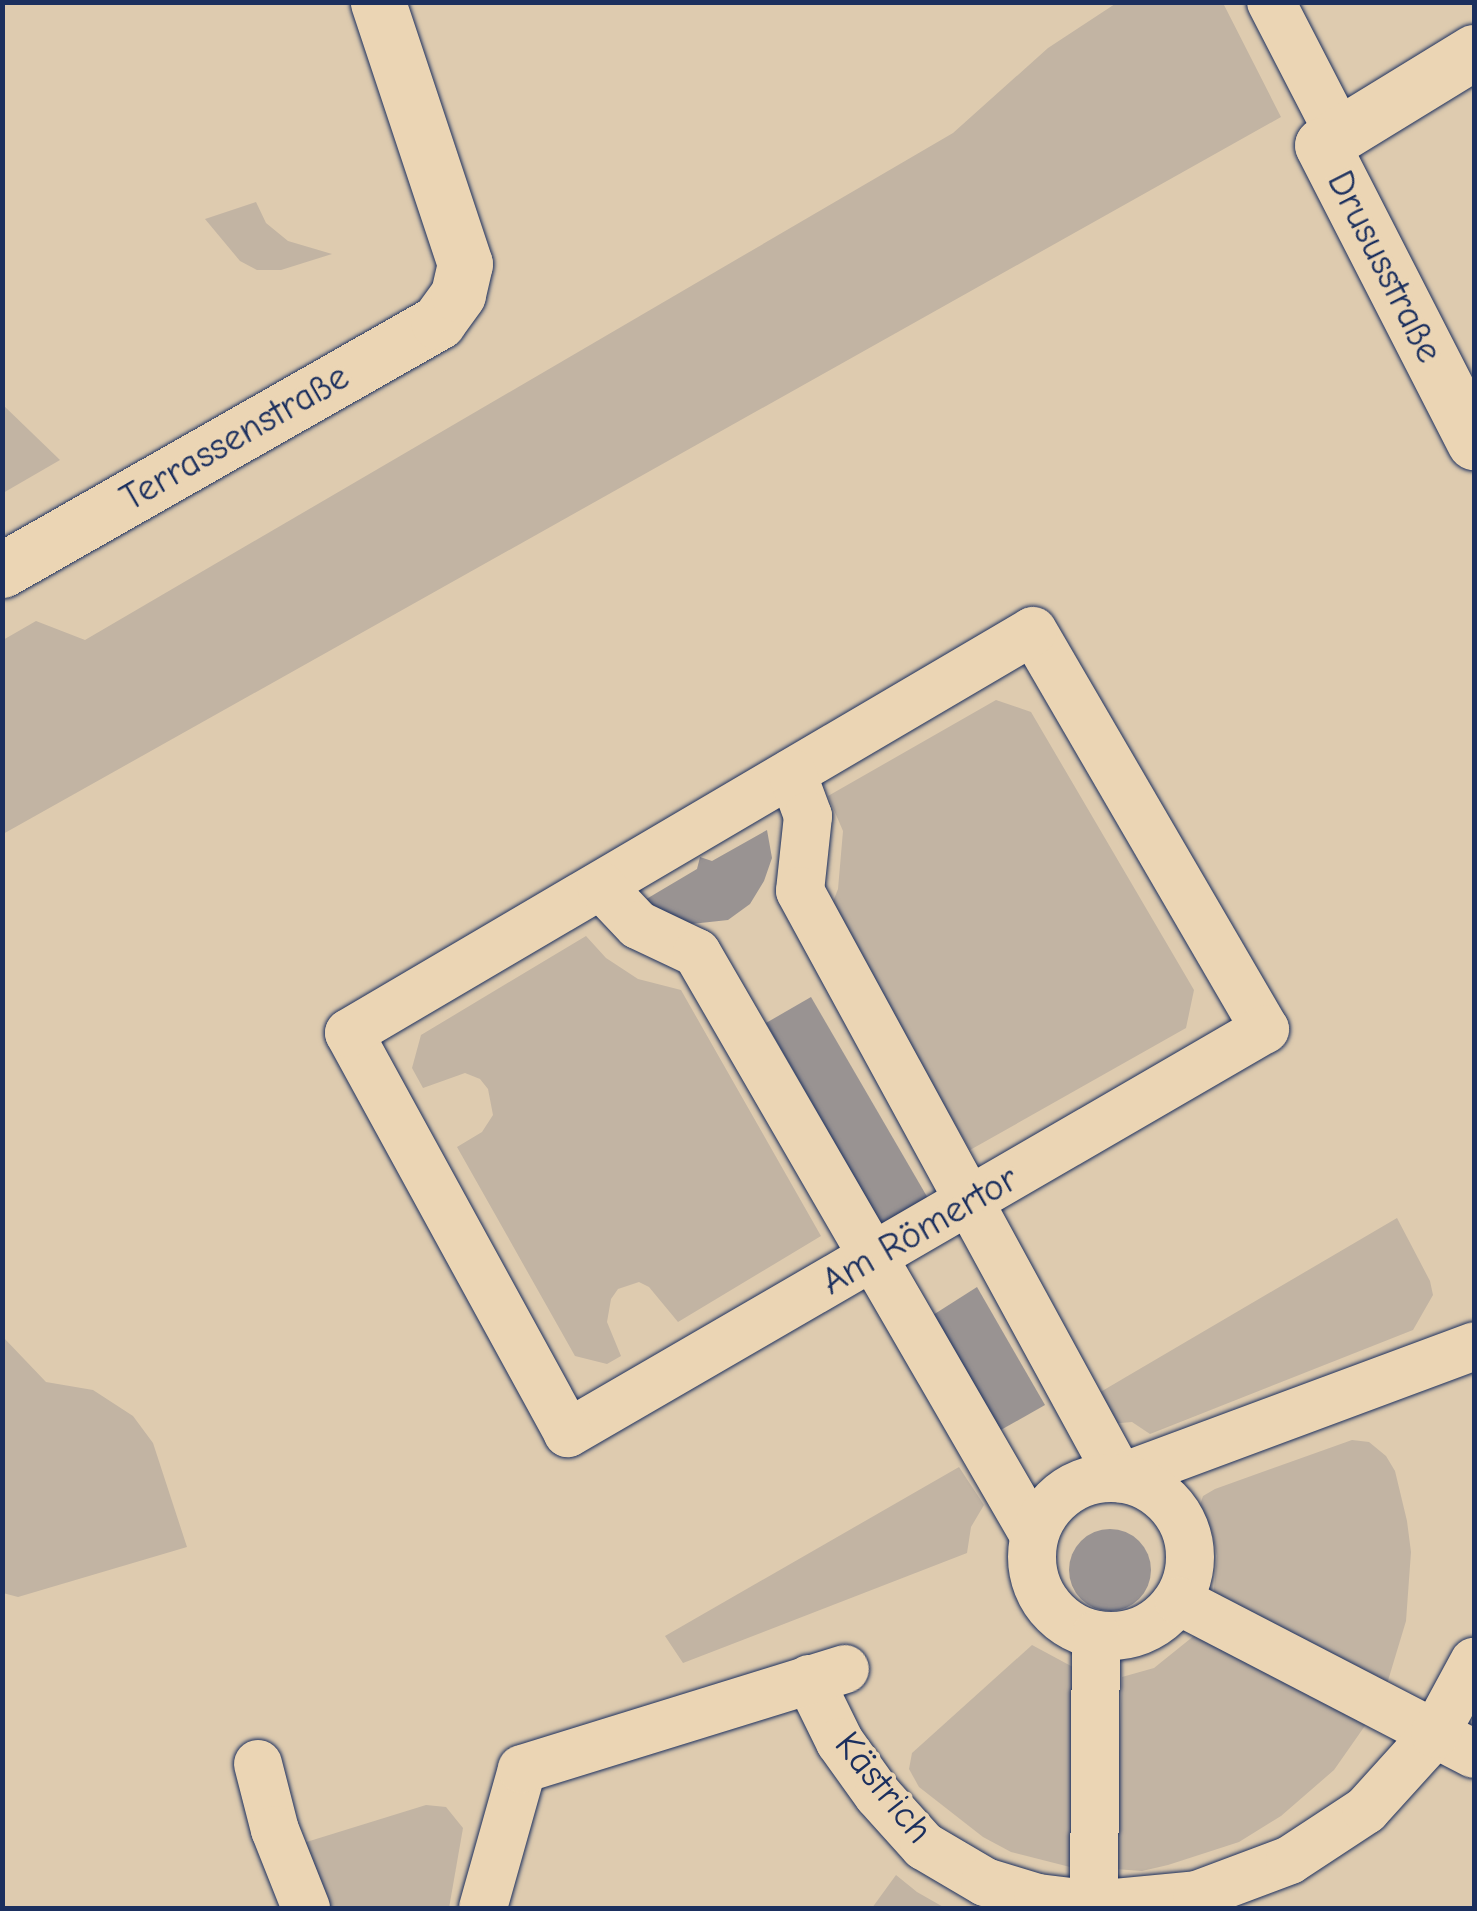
<!DOCTYPE html>
<meta charset="utf-8">
<style>
body{margin:0}
#map{position:relative;width:1477px;height:1911px;overflow:hidden;background:#decbaf;font-family:"Comic Neue",sans-serif}
div>[style]{position:absolute}
.green>*{inset:0;background:#c2b4a3}
.water>*{inset:0;background:#999392}
.round{border-radius:50%}
.roads{filter:drop-shadow(0 0 2px #1b2f5e) drop-shadow(0 0 2px #1b2f5e)}
.lane>*{height:48px;margin:-24px;padding:0 24px;transform-origin:24px;border-radius:24px;background:#ebd5b4}
.lane>.ring{margin:-24px;padding:0;box-sizing:content-box;background:none;border:48px solid #ebd5b4;border-radius:50%}
.street>*{height:55px;margin:-27.5px;padding:0 27.5px;transform-origin:27.5px;border-radius:27.5px;background:#ebd5b4}
span{translate:-50% -50%;white-space:nowrap;text-align:center;line-height:1.15;-webkit-text-stroke:8px #ebd5b4;paint-order:stroke}
.street-label{font-size:38px;color:#1b2f5e}
.frame{position:absolute;inset:0;border:5px solid #1b2f5e;pointer-events:none}
</style>
<div id="map">
<div class="green">
<i style="clip-path:polygon(1118px 2px,1223px 3px,1281px 117px,3px 834px,3px 640px,36px 621px,85px 640px,953px 133px,1048px 48px)"></i>
<i style="clip-path:polygon(256px 202px,266px 223px,288px 241px,332px 254px,281px 270px,257px 270px,240px 261px,205px 219px)"></i>
<i style="clip-path:polygon(2px 404px,60px 460px,3px 493px,2px 493px)"></i>
<i style="clip-path:polygon(996px 700px,1031px 712px,1194px 990px,1186px 1028px,970px 1150px,831px 907px,838px 889px,843px 831px,828px 796px)"></i>
<i style="clip-path:polygon(586px 936px,606px 958px,638px 979px,681px 990px,821px 1236px,678px 1322px,649px 1287px,639px 1282px,618px 1289px,611px 1299px,607px 1322px,621px 1356px,607px 1364px,575px 1356px,457px 1147px,482px 1132px,493px 1115px,488px 1089px,480px 1079px,465px 1073px,423px 1088px,412px 1068px,421px 1035px)"></i>
<i style="clip-path:polygon(1397px 1218px,1430px 1281px,1433px 1295px,1413px 1330px,1150px 1434px,1132px 1422px,1110px 1424px,1097px 1394px)"></i>
<i style="clip-path:polygon(3px 1337px,46px 1382px,93px 1390px,133px 1416px,153px 1443px,187px 1547px,18px 1597px,3px 1593px)"></i>
<i style="clip-path:polygon(1352px 1440px,1369px 1442px,1386px 1456px,1395px 1471px,1407px 1521px,1411px 1552px,1406px 1621px,1387px 1684px,1213px 1599px,1217px 1556px,1212px 1532px,1199px 1508px,1203px 1496px,1215px 1489px)"></i>
<i style="clip-path:polygon(959px 1467px,984px 1505px,971px 1527px,967px 1553px,683px 1663px,665px 1636px)"></i>
<i style="clip-path:polygon(1195px 1635px,1369px 1720px,1334px 1770px,1281px 1816px,1239px 1842px,1168px 1865px,1142px 1871px,1115px 1869px,1122px 1677px,1154px 1668px)"></i>
<i style="clip-path:polygon(1032px 1645px,1084px 1673px,1074px 1868px,1011px 1852px,983px 1837px,919px 1787px,909px 1769px,912px 1753px)"></i>
<i style="clip-path:polygon(426px 1805px,446px 1807px,463px 1828px,449px 1908px,327px 1908px,300px 1844px)"></i>
<i style="clip-path:polygon(896px 1875px,917px 1892px,945px 1908px,872px 1908px)"></i>
</div>
<div class="water">
<i style="clip-path:polygon(767px 830px,772px 858px,764px 881px,750px 904px,728px 920px,682px 925px,643px 901px,697px 869px,700px 857px,712px 861px)"></i>
<i style="clip-path:polygon(811px 997px,929px 1200px,883px 1227px,766px 1023px)"></i>
<i style="clip-path:polygon(977px 1287px,1045px 1405px,999px 1431px,933px 1315px)"></i>
<i class="round" style="left:1069px;top:1529px;width:82px;height:82px"></i>
</div>
<div class="roads">
<div class="lane">
<i style="left:1271px;top:2px;width:148px;rotate:62.7deg"></i>
<i style="left:1033px;top:631px;width:461px;rotate:59.8deg"></i>
<i style="left:1265px;top:1029px;width:806px;rotate:149.9deg"></i>
<i style="left:568px;top:1433px;width:456px;rotate:-118.7deg"></i>
<i style="left:349px;top:1033px;width:793px;rotate:-30.44deg"></i>
<i style="left:792px;top:773px;width:46px;rotate:69.6deg"></i>
<i style="left:808px;top:816px;width:75px;rotate:96.1deg"></i>
<i style="left:800px;top:891px;width:669px;rotate:61.4deg"></i>
<i style="left:1120px;top:1478px;width:378px;rotate:-20.4deg"></i>
<i style="left:601px;top:886px;width:54px;rotate:46.5deg"></i>
<i style="left:638px;top:925px;width:65px;rotate:25.4deg"></i>
<i style="left:697px;top:953px;width:673px;rotate:59.93deg"></i>
<i class="ring" style="left:1032px;top:1478px;width:110px;height:110px"></i>
<i style="left:1179px;top:1601px;width:332px;rotate:27.4deg"></i>
<i style="left:809px;top:1679px;width:70px;rotate:63.8deg"></i>
<i style="left:840px;top:1742px;width:65px;rotate:54.4deg"></i>
<i style="left:878px;top:1795px;width:69px;rotate:48deg"></i>
<i style="left:924px;top:1846px;width:71px;rotate:30.5deg"></i>
<i style="left:985px;top:1882px;width:55px;rotate:16.8deg"></i>
<i style="left:1038px;top:1898px;width:56px;rotate:7.1deg"></i>
<i style="left:1094px;top:1905px;width:103px;rotate:-5.5deg"></i>
<i style="left:1197px;top:1895px;width:99px;rotate:-20.6deg"></i>
<i style="left:1290px;top:1860px;width:91px;rotate:-33.3deg"></i>
<i style="left:1366px;top:1810px;width:103px;rotate:-47.8deg"></i>
<i style="left:1435px;top:1734px;width:82px;rotate:-61.6deg"></i>
<i style="left:258px;top:1764px;width:68px;rotate:75.6deg"></i>
<i style="left:275px;top:1830px;width:84px;rotate:68.3deg"></i>
<i style="left:483px;top:1908px;width:144px;rotate:-74.3deg"></i>
<i style="left:522px;top:1769px;width:338px;rotate:-17.2deg"></i>
<i style="left:1094px;top:1908px;width:273px;rotate:-89.6deg"></i>
</div>
<div class="street">
<i style="left:1474px;top:52px;width:178px;rotate:148.5deg"></i>
<i style="left:1322px;top:145px;width:334px;rotate:62.9deg"></i>
<i style="left:2px;top:570px;width:502px;rotate:-29.63deg"></i>
<i style="left:438px;top:322px;width:34px;rotate:-54deg"></i>
<i style="left:458px;top:294px;width:31px;rotate:-77deg"></i>
<i style="left:465px;top:264px;width:276px;rotate:-108.4deg"></i>
</div>
</div>
<div class="street-label">
<span style="left:1384px;top:267px;rotate:63deg">Drususstraße</span>
<span style="left:235px;top:438px;rotate:-30deg">Terrassenstraße</span>
<span style="left:920px;top:1231px;rotate:-30deg">Am Römertor</span>
<span style="left:883px;top:1788px;rotate:51deg">Kästrich</span>
</div>
<div class="frame"></div>
</div>
